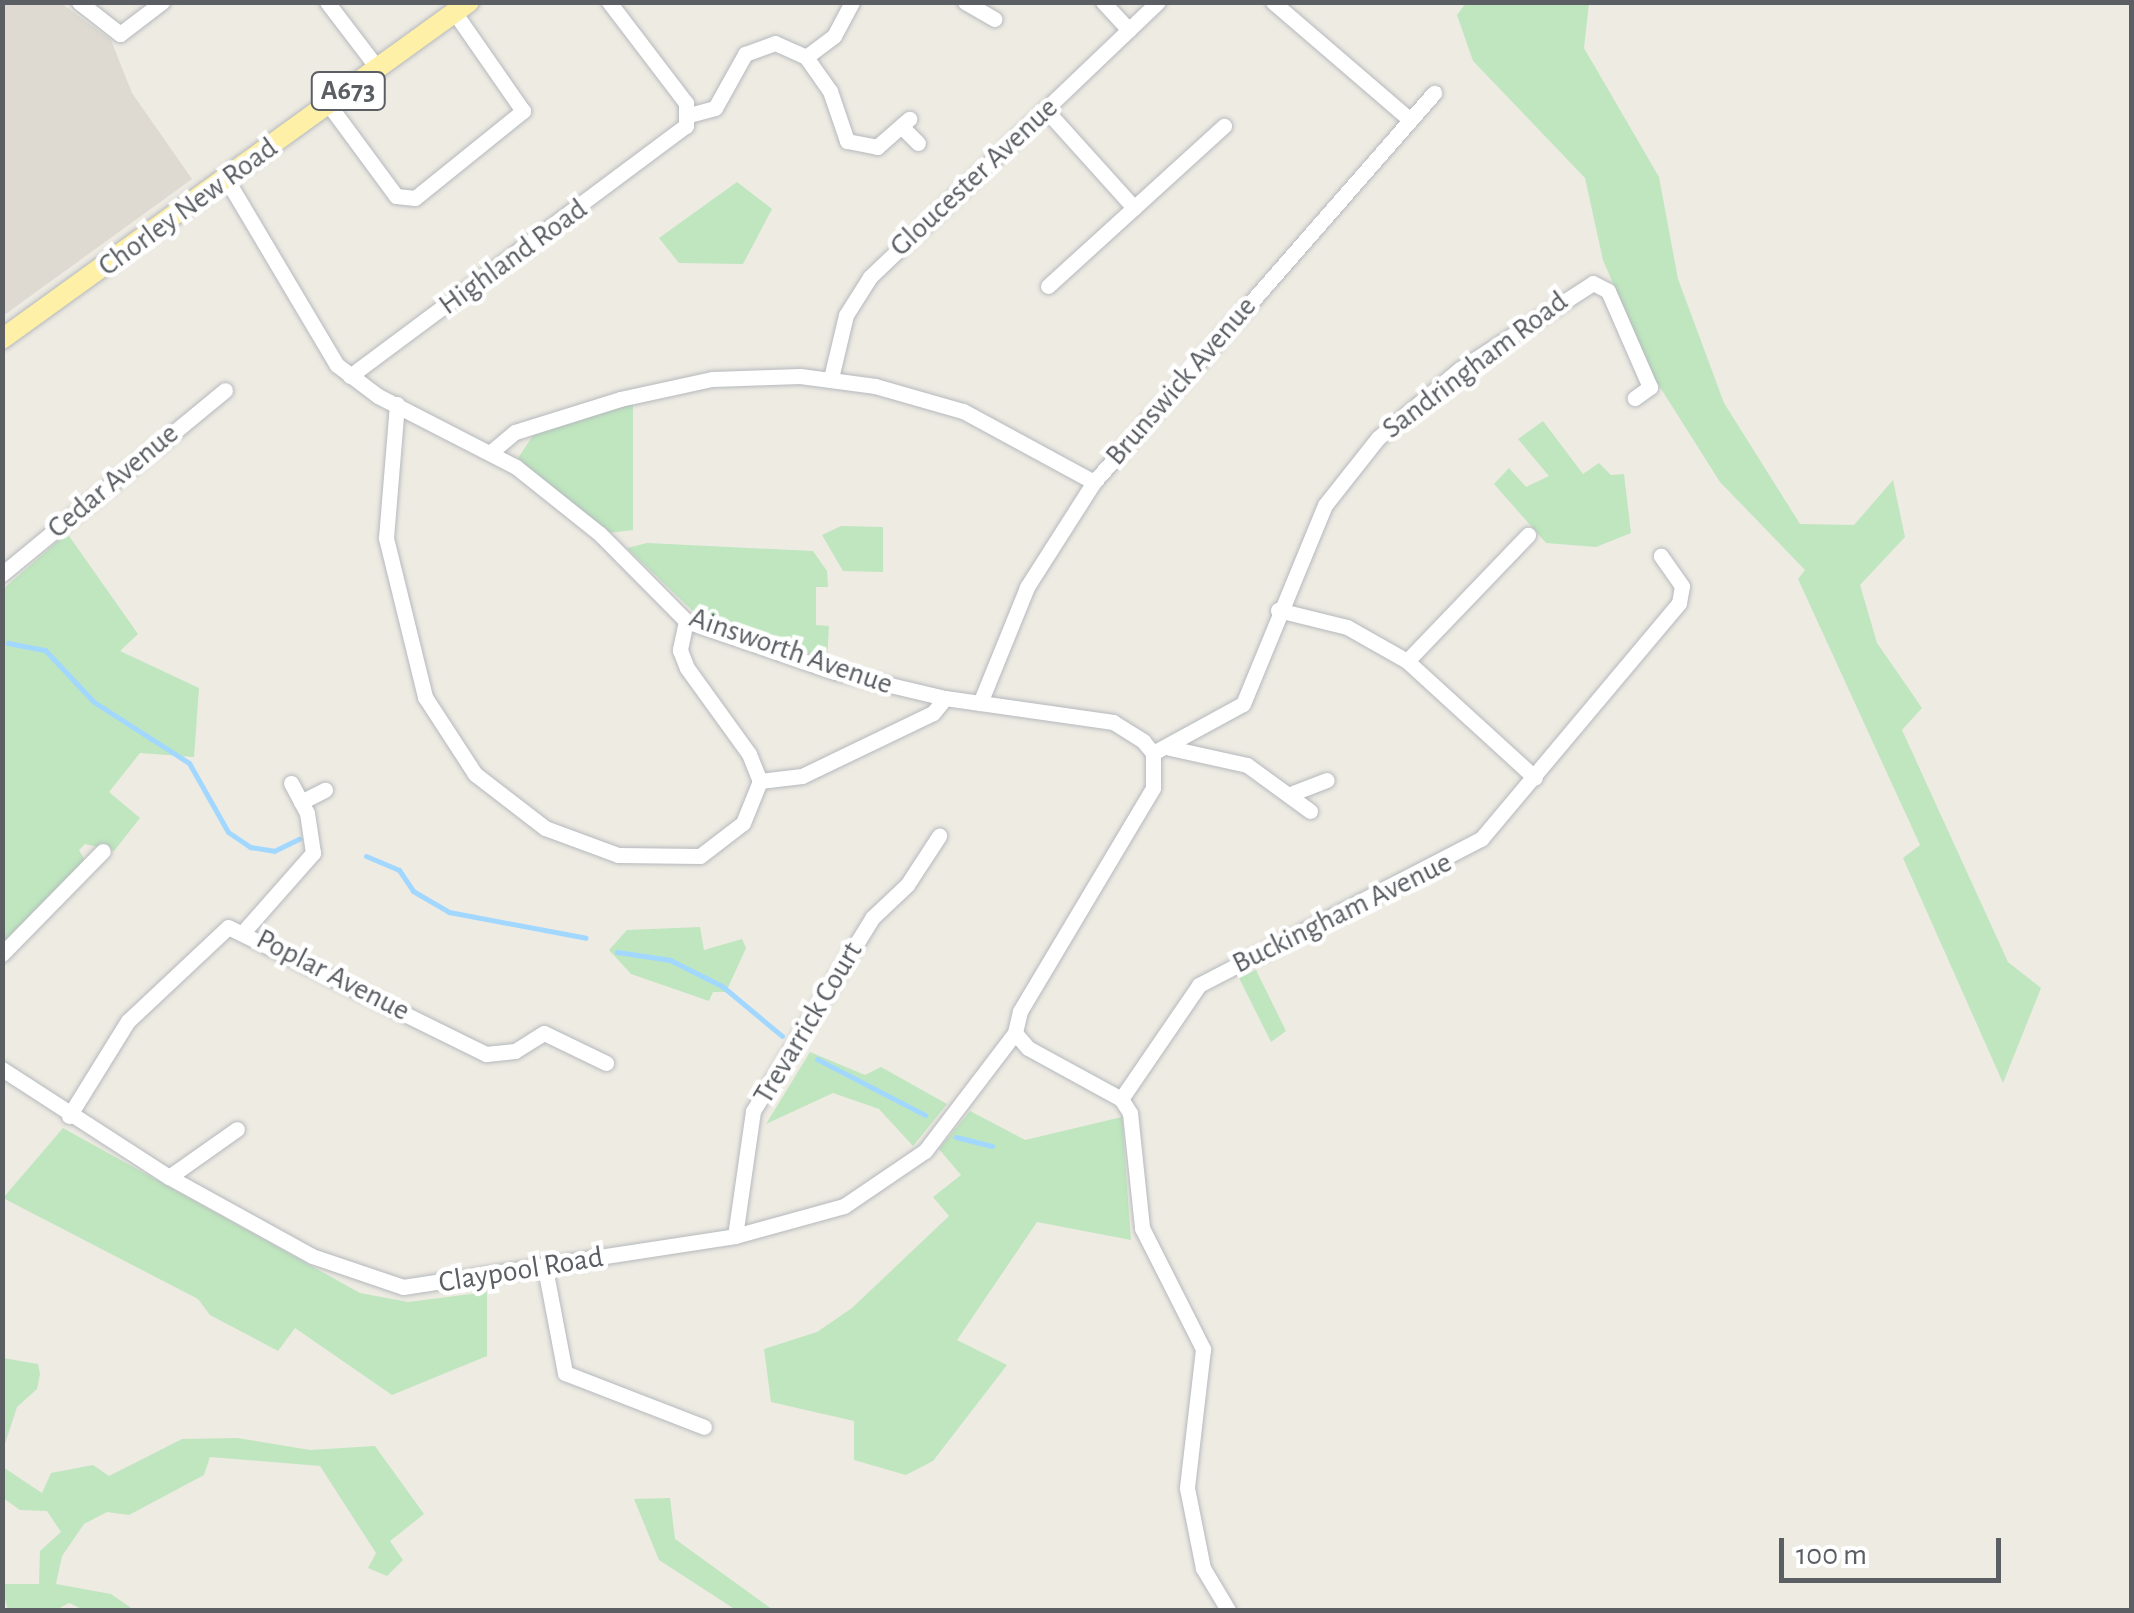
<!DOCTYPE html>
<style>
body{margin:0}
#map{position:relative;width:2134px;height:1613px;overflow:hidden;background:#eeebe3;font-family:"Alegreya Sans",sans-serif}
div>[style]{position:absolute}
.education>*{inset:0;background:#dedad1}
.green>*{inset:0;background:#bfe6bf}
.stream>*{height:5px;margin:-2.5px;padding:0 2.5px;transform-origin:2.5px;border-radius:2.5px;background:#a2d7ff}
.roads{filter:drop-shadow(0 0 2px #b5b9bd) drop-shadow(0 0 2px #b5b9bd)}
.minor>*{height:15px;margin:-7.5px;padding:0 7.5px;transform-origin:7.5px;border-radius:7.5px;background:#fff}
.major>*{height:20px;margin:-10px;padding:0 10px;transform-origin:10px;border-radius:10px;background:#fff0a7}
span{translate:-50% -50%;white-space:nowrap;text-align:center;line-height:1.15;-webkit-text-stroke:9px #fff;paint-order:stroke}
.shield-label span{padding:2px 8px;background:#fff;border:2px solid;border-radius:8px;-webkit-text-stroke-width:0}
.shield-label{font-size:28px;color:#5b5f64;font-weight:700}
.street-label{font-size:30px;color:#5b5f64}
.frame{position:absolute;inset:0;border:5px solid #5b5f64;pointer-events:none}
.scale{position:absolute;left:1779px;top:1538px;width:222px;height:45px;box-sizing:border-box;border:5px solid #5b5f64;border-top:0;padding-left:12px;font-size:30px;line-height:35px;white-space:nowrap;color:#5b5f64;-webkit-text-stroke:8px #fff;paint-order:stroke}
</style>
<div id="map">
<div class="education">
<i style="clip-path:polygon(3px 2px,61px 3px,111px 40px,132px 93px,192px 179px,3px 316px)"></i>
</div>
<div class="green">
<i style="clip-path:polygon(1466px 3px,1589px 3px,1584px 48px,1659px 177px,1678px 279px,1724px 403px,1800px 524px,1854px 525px,1893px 480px,1905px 537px,1860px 585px,1877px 643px,1922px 708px,1902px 730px,2008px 962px,2041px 988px,2003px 1083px,1903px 858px,1920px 845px,1798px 579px,1805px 570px,1720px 482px,1651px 373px,1603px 260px,1585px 178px,1473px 61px,1457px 15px)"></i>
<i style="clip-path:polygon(737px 182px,772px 209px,743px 264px,679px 263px,659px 238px)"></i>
<i style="clip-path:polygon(633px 402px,633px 530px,600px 534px,518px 458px,534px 434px)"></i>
<i style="clip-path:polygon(1543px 421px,1583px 474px,1599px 463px,1611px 475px,1624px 474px,1631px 533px,1596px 547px,1546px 543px,1494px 484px,1509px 468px,1526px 487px,1549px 476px,1518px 439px)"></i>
<i style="clip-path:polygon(841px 526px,883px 527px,883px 572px,843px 571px,822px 535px)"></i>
<i style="clip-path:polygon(67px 533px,138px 634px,120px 651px,199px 688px,194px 757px,140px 753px,109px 792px,140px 818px,114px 851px,85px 844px,79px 850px,85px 861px,2px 947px,2px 590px)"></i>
<i style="clip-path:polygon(647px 543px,813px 551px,827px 571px,828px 587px,816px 587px,816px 625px,829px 626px,827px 660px,696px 614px,627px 548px)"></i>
<i style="clip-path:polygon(700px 927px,704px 950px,742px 939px,746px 948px,726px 992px,713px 992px,709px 1001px,631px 974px,609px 950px,627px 930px)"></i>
<i style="clip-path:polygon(1256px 970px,1286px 1031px,1271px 1042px,1239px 978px)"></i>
<i style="clip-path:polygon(810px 1052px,865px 1075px,881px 1067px,947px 1104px,913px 1146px,879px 1109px,833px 1093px,766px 1124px)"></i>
<i style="clip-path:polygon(970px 1111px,1025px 1140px,1122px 1117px,1131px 1240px,1037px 1222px,957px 1340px,1007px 1365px,933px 1461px,906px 1475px,854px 1460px,854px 1421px,771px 1402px,764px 1349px,817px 1332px,852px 1308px,949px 1216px,933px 1197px,961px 1175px,939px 1149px)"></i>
<i style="clip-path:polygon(63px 1128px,360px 1293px,408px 1302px,487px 1292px,487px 1356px,392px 1395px,295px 1328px,278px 1351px,210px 1315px,198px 1299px,3px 1198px)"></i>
<i style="clip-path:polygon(3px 1358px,38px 1364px,40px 1374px,37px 1389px,17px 1407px,3px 1450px)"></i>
<i style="clip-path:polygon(237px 1438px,310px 1450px,375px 1446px,424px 1514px,390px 1541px,403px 1560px,387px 1576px,368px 1568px,376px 1553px,320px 1466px,210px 1457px,204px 1475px,129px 1515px,107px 1512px,84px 1524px,62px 1556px,56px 1584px,111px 1594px,134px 1610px,84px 1610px,69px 1603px,56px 1610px,8px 1610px,3px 1591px,3px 1569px,4px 1584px,39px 1584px,40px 1551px,61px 1532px,47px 1511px,20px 1510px,3px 1498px,3px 1467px,42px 1493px,51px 1473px,93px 1465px,109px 1476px,182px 1439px)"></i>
<i style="clip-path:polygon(670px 1498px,675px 1539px,773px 1610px,736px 1610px,659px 1560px,634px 1499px)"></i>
</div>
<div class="stream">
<i style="left:8px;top:643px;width:38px;rotate:11deg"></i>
<i style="left:45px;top:650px;width:71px;rotate:46.7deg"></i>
<i style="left:94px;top:702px;width:113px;rotate:32.7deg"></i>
<i style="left:189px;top:763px;width:79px;rotate:60.5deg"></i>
<i style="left:228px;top:832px;width:27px;rotate:34deg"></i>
<i style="left:250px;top:847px;width:24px;rotate:9deg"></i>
<i style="left:274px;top:851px;width:28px;rotate:-26deg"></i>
<i style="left:366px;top:856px;width:36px;rotate:23deg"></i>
<i style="left:399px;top:870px;width:25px;rotate:56deg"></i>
<i style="left:413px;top:891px;width:42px;rotate:30.3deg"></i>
<i style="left:449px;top:912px;width:139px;rotate:10.7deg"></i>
<i style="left:617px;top:952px;width:54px;rotate:8.6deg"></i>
<i style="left:670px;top:960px;width:58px;rotate:26.6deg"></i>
<i style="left:722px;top:986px;width:78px;rotate:39.8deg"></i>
<i style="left:817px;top:1059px;width:122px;rotate:27.4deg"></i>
<i style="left:956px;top:1137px;width:37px;rotate:14deg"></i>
</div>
<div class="roads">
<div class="minor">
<i style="left:79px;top:2px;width:52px;rotate:38deg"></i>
<i style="left:120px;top:34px;width:53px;rotate:-37.3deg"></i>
<i style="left:327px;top:2px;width:84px;rotate:52.7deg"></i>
<i style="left:965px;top:2px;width:34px;rotate:30deg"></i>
<i style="left:1103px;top:2px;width:38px;rotate:47deg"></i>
<i style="left:1273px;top:2px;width:181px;rotate:40.7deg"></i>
<i style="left:806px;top:57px;width:35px;rotate:-37deg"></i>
<i style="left:834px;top:36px;width:38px;rotate:-62deg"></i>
<i style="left:329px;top:105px;width:113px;rotate:53.6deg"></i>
<i style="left:396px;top:196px;width:19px;rotate:6deg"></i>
<i style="left:415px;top:198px;width:139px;rotate:-38.9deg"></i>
<i style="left:523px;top:111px;width:119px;rotate:-124.8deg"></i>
<i style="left:1045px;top:109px;width:133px;rotate:48deg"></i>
<i style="left:689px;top:115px;width:27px;rotate:-15deg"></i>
<i style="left:715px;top:108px;width:62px;rotate:-60.9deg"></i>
<i style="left:745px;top:54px;width:32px;rotate:-20deg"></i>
<i style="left:775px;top:43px;width:34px;rotate:24deg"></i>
<i style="left:806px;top:57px;width:42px;rotate:54.8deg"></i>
<i style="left:830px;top:91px;width:53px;rotate:71.2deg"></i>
<i style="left:847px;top:141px;width:31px;rotate:11deg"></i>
<i style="left:877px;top:147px;width:43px;rotate:-41.2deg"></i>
<i style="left:901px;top:126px;width:24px;rotate:45deg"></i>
<i style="left:227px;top:180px;width:215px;rotate:59.3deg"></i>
<i style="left:337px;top:365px;width:51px;rotate:37.1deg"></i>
<i style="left:378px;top:396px;width:155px;rotate:27.2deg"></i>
<i style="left:516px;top:467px;width:107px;rotate:38.6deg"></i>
<i style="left:600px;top:534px;width:122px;rotate:45.3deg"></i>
<i style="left:686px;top:621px;width:157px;rotate:18.9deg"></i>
<i style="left:835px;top:672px;width:113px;rotate:13.3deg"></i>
<i style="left:945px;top:698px;width:170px;rotate:8.1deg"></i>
<i style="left:1113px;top:722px;width:36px;rotate:32deg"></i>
<i style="left:1143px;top:741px;width:16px;rotate:50deg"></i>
<i style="left:1153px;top:753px;width:35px;rotate:90deg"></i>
<i style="left:1153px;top:788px;width:260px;rotate:120.8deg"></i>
<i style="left:1020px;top:1011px;width:23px;rotate:103deg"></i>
<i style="left:1048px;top:286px;width:238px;rotate:-42.3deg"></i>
<i style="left:350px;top:376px;width:419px;rotate:-36.7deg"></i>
<i style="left:686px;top:126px;width:23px;rotate:-90deg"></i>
<i style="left:686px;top:103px;width:127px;rotate:-127.3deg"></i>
<i style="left:831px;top:378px;width:65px;rotate:-76.6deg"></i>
<i style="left:846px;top:315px;width:45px;rotate:-57.7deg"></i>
<i style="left:870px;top:277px;width:398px;rotate:-43.7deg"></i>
<i style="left:397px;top:404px;width:134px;rotate:94.7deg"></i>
<i style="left:386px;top:538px;width:164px;rotate:76.2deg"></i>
<i style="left:425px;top:697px;width:92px;rotate:57deg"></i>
<i style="left:475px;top:774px;width:88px;rotate:37.6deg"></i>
<i style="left:545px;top:828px;width:78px;rotate:20.3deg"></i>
<i style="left:618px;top:855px;width:82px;rotate:0.7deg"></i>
<i style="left:700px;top:856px;width:54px;rotate:-37.5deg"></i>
<i style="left:743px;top:823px;width:45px;rotate:-68deg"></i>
<i style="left:760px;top:781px;width:42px;rotate:-6.8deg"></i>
<i style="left:802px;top:776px;width:145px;rotate:-25.7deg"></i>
<i style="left:933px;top:713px;width:19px;rotate:-51deg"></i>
<i style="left:491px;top:452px;width:31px;rotate:-40deg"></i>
<i style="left:515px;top:432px;width:110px;rotate:-17.4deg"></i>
<i style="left:620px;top:399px;width:94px;rotate:-12.3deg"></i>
<i style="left:712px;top:379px;width:88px;rotate:-2deg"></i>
<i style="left:800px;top:376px;width:76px;rotate:7.6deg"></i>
<i style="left:875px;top:386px;width:91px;rotate:15.9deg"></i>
<i style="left:963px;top:411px;width:149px;rotate:28.5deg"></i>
<i style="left:2px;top:574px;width:289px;rotate:-39.5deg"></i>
<i style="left:1278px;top:610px;width:71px;rotate:13.8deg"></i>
<i style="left:1347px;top:627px;width:69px;rotate:29.5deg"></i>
<i style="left:1407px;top:661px;width:173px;rotate:42.4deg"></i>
<i style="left:686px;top:621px;width:30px;rotate:102deg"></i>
<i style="left:680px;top:650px;width:19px;rotate:69deg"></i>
<i style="left:687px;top:668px;width:106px;rotate:54.2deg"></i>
<i style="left:749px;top:754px;width:29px;rotate:68deg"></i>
<i style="left:1407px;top:661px;width:175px;rotate:-46.2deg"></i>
<i style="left:980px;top:703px;width:125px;rotate:-67.9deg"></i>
<i style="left:1027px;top:587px;width:125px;rotate:-57.5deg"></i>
<i style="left:1094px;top:482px;width:517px;rotate:-48.85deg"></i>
<i style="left:1170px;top:748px;width:79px;rotate:12.4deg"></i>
<i style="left:1247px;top:765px;width:78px;rotate:36.1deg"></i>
<i style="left:1153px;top:753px;width:102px;rotate:-28.6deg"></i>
<i style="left:1243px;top:704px;width:215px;rotate:-67.6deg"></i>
<i style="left:1325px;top:505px;width:85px;rotate:-51.7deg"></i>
<i style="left:1378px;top:438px;width:107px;rotate:-40.1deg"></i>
<i style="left:1460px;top:369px;width:158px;rotate:-32.9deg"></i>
<i style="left:1593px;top:283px;width:17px;rotate:28deg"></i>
<i style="left:1608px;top:291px;width:105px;rotate:66.4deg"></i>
<i style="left:1650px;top:387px;width:19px;rotate:144deg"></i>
<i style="left:1293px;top:793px;width:36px;rotate:-21deg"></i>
<i style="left:301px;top:802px;width:27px;rotate:-27deg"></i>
<i style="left:245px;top:930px;width:103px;rotate:-48.6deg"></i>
<i style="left:313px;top:853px;width:40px;rotate:-98.5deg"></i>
<i style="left:307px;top:813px;width:34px;rotate:-118deg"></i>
<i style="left:2px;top:954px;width:144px;rotate:-45.6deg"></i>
<i style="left:1015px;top:1033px;width:20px;rotate:49deg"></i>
<i style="left:1028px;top:1048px;width:106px;rotate:28.7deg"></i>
<i style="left:1121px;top:1099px;width:17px;rotate:57deg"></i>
<i style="left:1130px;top:1113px;width:116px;rotate:84deg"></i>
<i style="left:1142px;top:1228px;width:136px;rotate:63.2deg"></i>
<i style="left:1203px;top:1349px;width:140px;rotate:96.6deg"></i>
<i style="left:1187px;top:1488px;width:82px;rotate:78.7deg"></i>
<i style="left:1203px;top:1568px;width:49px;rotate:59.2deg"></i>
<i style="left:2px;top:1069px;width:199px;rotate:32.9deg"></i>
<i style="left:169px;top:1177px;width:163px;rotate:28.9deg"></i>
<i style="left:312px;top:1256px;width:96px;rotate:18.8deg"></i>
<i style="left:403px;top:1287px;width:336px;rotate:-8.7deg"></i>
<i style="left:735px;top:1236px;width:113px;rotate:-15.4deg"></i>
<i style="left:844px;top:1206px;width:98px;rotate:-34.2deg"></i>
<i style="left:925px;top:1151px;width:148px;rotate:-52.7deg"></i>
<i style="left:1121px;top:1099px;width:138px;rotate:-55.6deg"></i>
<i style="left:1199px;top:985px;width:318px;rotate:-27.4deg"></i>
<i style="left:1481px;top:839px;width:308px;rotate:-50deg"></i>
<i style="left:1679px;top:603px;width:17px;rotate:-80deg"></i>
<i style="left:1682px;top:586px;width:37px;rotate:-125deg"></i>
<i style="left:69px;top:1116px;width:112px;rotate:-58.2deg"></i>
<i style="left:128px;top:1021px;width:137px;rotate:-43.2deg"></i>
<i style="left:228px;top:927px;width:288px;rotate:26.2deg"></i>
<i style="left:486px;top:1054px;width:29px;rotate:-6deg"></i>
<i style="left:515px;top:1051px;width:34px;rotate:-32deg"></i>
<i style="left:544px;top:1033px;width:69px;rotate:25.8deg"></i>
<i style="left:169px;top:1177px;width:83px;rotate:-35.2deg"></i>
<i style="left:735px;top:1236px;width:126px;rotate:-81.8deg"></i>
<i style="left:753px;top:1111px;width:227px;rotate:-58.3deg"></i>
<i style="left:872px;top:918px;width:48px;rotate:-43.3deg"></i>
<i style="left:907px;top:885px;width:59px;rotate:-56.9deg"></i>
<i style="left:545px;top:1268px;width:107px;rotate:79.2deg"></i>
<i style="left:565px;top:1373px;width:149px;rotate:21.2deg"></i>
</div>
<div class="major">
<i style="left:2px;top:339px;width:576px;rotate:-35.82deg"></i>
</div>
</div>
<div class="shield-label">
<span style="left:348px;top:91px">A673</span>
</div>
<div class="street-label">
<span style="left:974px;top:177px;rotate:-43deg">Gloucester Avenue</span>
<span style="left:188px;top:207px;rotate:-36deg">Chorley New Road</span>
<span style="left:513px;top:257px;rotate:-36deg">Highland Road</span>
<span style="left:1475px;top:365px;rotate:-37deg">Sandringham Road</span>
<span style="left:1181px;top:381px;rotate:-49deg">Brunswick Avenue</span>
<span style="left:113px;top:481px;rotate:-40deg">Cedar Avenue</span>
<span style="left:791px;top:651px;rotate:19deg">Ainsworth Avenue</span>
<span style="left:1342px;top:913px;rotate:-26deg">Buckingham Avenue</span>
<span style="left:333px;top:975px;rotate:27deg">Poplar Avenue</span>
<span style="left:808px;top:1023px;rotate:-59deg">Trevarrick Court</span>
<span style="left:521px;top:1270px;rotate:-9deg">Claypool Road</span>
</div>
<div class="frame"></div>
<div class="scale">100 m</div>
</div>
